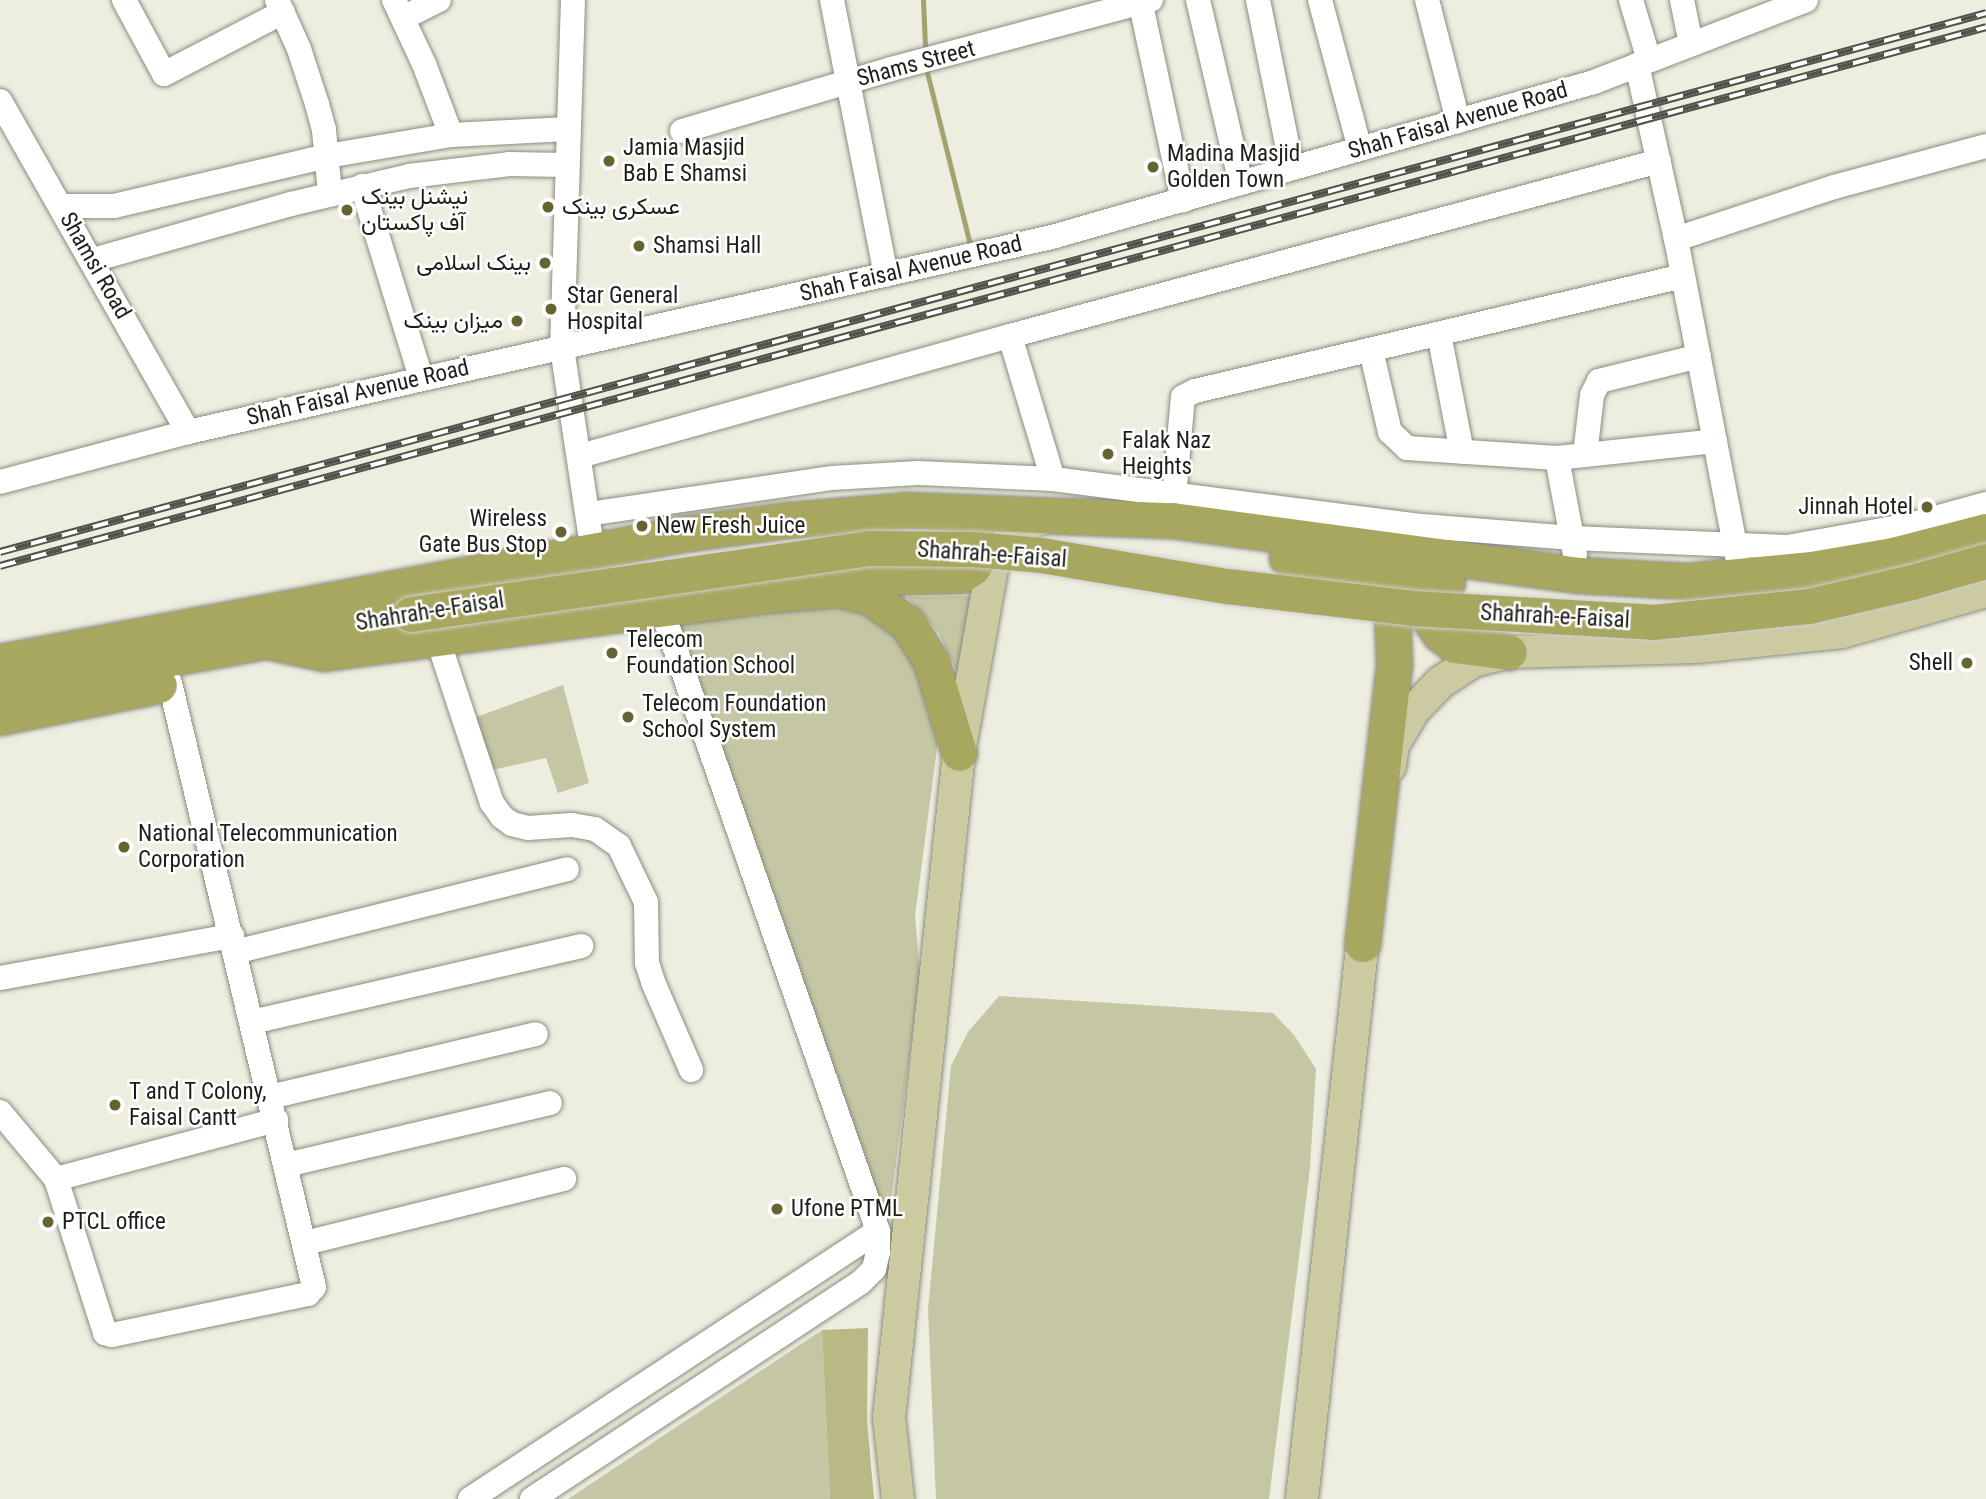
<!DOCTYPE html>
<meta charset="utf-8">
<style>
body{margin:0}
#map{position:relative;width:1986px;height:1499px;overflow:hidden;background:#edede0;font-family:"Roboto Condensed",Vazirmatn,sans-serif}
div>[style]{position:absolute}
.green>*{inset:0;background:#c5c6a4}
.forest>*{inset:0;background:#b9b985}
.stream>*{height:5px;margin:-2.5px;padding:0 2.5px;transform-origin:2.5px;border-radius:2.5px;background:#a3a370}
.roads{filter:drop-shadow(0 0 2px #8b8b7f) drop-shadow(0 0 2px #8b8b7f)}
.minor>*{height:24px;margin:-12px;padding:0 12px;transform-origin:12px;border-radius:12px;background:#fff}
.major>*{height:32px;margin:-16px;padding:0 16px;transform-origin:16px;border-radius:16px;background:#cbcaa0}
.highway>*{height:35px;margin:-17.5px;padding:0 17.5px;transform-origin:17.5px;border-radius:17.5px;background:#a8a760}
.rail>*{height:8px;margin-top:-4px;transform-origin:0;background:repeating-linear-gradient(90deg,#fff 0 16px,#52524b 0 32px);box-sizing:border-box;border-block:2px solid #52524b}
.bridges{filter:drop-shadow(0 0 2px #cececc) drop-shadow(0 0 2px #cececc)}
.highway-bridge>*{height:35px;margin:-17.5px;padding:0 17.5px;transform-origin:17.5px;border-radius:17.5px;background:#a8a760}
.dots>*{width:19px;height:19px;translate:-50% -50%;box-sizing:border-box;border:4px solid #fff;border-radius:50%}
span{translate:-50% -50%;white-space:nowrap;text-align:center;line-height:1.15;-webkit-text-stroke:5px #fff;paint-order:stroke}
.street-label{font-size:23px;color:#1e1e19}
.poi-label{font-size:23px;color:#1e1e19}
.left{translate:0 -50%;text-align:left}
.right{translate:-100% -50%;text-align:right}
</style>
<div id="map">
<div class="green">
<i style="clip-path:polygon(974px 596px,959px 675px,938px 632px,907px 597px)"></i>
<i style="clip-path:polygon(860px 606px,915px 653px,938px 741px,915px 916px,920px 974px,888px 1225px,678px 631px,679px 617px)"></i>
<i style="clip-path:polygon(563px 685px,589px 783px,558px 793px,546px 758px,492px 770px,474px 718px)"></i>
<i style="clip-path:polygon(999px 996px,1273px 1013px,1294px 1035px,1316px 1069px,1310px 1168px,1269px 1499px,936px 1499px,928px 1309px,951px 1066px,968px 1032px)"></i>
<i style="clip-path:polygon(822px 1330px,830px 1499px,568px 1499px)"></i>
</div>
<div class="forest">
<i style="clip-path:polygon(868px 1328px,867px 1420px,874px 1499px,830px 1499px,822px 1330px)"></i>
</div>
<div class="stream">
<i style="left:923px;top:0;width:46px;rotate:87.5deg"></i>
<i style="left:926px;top:68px;width:187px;rotate:76deg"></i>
</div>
<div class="roads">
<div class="minor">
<i style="left:124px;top:0;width:84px;rotate:61.6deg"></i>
<i style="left:164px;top:74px;width:134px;rotate:-27.5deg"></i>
<i style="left:277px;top:0;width:54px;rotate:65.8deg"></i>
<i style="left:299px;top:49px;width:58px;rotate:71.9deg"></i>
<i style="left:317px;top:104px;width:27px;rotate:75deg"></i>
<i style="left:324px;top:130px;width:64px;rotate:84.6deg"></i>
<i style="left:394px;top:0;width:71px;rotate:64.9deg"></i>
<i style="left:424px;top:64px;width:76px;rotate:69.2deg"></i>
<i style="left:573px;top:0;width:348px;rotate:91.8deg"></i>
<i style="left:562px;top:348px;width:206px;rotate:81.4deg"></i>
<i style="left:832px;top:0;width:280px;rotate:78.9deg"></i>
<i style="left:1140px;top:0;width:205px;rotate:77.9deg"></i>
<i style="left:1198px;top:0;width:188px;rotate:76.8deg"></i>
<i style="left:1258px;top:0;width:171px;rotate:78.6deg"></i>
<i style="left:1320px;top:0;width:154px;rotate:75deg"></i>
<i style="left:1427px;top:0;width:125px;rotate:75.6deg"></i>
<i style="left:1631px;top:0;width:63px;rotate:73.3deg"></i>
<i style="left:1682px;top:0;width:45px;rotate:78.4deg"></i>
<i style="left:403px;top:18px;width:40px;rotate:-26.6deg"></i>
<i style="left:1637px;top:65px;width:178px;rotate:77.4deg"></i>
<i style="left:1676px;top:239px;width:323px;rotate:79.1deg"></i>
<i style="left:0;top:101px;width:381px;rotate:60.4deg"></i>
<i style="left:682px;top:131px;width:218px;rotate:-16.5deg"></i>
<i style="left:891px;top:69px;width:269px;rotate:-14.9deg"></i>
<i style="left:362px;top:186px;width:201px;rotate:72.9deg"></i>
<i style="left:61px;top:206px;width:53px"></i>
<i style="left:114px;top:206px;width:219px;rotate:-13.2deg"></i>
<i style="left:327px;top:156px;width:126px;rotate:-9.6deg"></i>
<i style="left:451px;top:135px;width:117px;rotate:-2.9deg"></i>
<i style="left:1676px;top:239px;width:166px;rotate:-18.2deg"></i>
<i style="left:1834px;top:187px;width:157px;rotate:-15.1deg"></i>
<i style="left:93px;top:260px;width:206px;rotate:-15.8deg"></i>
<i style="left:291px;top:204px;width:121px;rotate:-13.3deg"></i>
<i style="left:409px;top:176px;width:101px;rotate:-6.8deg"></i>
<i style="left:509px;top:164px;width:57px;rotate:1deg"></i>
<i style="left:1439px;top:334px;width:120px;rotate:79deg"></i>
<i style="left:1010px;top:336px;width:149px;rotate:73.3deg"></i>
<i style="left:1371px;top:350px;width:84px;rotate:77deg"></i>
<i style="left:1390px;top:432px;width:23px;rotate:43deg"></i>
<i style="left:1407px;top:448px;width:150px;rotate:3.8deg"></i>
<i style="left:1557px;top:458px;width:159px;rotate:-6.1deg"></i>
<i style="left:1585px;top:455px;width:60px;rotate:-83.3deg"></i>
<i style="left:1592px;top:395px;width:16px;rotate:-63deg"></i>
<i style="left:1599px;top:381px;width:103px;rotate:-14deg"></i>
<i style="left:580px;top:456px;width:446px;rotate:-15.6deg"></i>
<i style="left:1010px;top:336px;width:672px;rotate:-15.09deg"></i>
<i style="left:1557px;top:458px;width:98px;rotate:79.4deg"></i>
<i style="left:0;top:482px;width:195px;rotate:-14.9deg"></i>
<i style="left:188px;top:432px;width:886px;rotate:-12.72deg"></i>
<i style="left:1052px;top:237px;width:564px;rotate:-15.96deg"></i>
<i style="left:1594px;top:82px;width:227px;rotate:-21.1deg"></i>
<i style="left:1174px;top:497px;width:100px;rotate:-84.9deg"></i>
<i style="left:1183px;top:397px;width:13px;rotate:-27deg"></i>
<i style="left:1195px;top:391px;width:501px;rotate:-13.26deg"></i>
<i style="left:588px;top:514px;width:247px;rotate:-8.4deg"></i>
<i style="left:832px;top:478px;width:86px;rotate:-3.3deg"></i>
<i style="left:918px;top:473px;width:135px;rotate:2.5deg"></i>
<i style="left:1053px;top:479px;width:360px;rotate:7.3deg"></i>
<i style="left:1410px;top:525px;width:163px;rotate:4.6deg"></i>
<i style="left:1572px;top:538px;width:215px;rotate:2.4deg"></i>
<i style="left:1787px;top:547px;width:125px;rotate:-10.1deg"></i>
<i style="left:1910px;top:525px;width:79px;rotate:-15.4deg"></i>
<i style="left:437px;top:637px;width:175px;rotate:71.7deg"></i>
<i style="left:492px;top:803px;width:17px;rotate:54deg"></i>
<i style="left:502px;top:817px;width:12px;rotate:35deg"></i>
<i style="left:512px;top:824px;width:16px;rotate:14deg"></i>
<i style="left:528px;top:828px;width:44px;rotate:-3.9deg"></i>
<i style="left:572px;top:825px;width:23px;rotate:10deg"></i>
<i style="left:595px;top:829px;width:29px;rotate:35deg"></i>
<i style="left:619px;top:846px;width:62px;rotate:64.3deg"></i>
<i style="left:646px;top:902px;width:61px;rotate:89.1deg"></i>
<i style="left:647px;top:963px;width:20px;rotate:72deg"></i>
<i style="left:653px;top:982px;width:96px;rotate:66.6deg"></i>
<i style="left:235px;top:952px;width:342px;rotate:-14deg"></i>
<i style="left:0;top:978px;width:236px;rotate:-10.3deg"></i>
<i style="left:252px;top:1022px;width:338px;rotate:-13deg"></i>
<i style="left:270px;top:1097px;width:273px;rotate:-13.3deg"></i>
<i style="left:0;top:1112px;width:87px;rotate:50.1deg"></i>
<i style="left:56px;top:1179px;width:162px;rotate:72.3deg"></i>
<i style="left:105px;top:1333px;width:7px;rotate:16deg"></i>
<i style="left:112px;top:1335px;width:200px;rotate:-11.8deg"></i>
<i style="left:308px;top:1294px;width:9px;rotate:-49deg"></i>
<i style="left:314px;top:1287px;width:621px;rotate:-103.41deg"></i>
<i style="left:286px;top:1165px;width:271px;rotate:-13.2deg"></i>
<i style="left:56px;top:1179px;width:228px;rotate:-15deg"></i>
<i style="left:305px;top:1243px;width:267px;rotate:-13.9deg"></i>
<i style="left:470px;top:1499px;width:488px;rotate:-33.3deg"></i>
<i style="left:532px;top:1499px;width:394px;rotate:-33.4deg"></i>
<i style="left:861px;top:1282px;width:18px;rotate:-45deg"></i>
<i style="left:874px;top:1269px;width:17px;rotate:-77deg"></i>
<i style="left:878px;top:1252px;width:21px;rotate:-90deg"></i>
<i style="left:878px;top:1231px;width:660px;rotate:-109.2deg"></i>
</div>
<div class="major">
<i style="left:1390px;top:766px;width:21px;rotate:-82deg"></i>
<i style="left:1393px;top:745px;width:41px;rotate:-59deg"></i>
<i style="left:1414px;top:710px;width:39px;rotate:-46deg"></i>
<i style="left:1441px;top:682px;width:38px;rotate:-33deg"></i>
<i style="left:1473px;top:661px;width:37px;rotate:-14deg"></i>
<i style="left:1509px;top:652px;width:188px;rotate:-1.5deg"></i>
<i style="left:1697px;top:647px;width:146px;rotate:-5.9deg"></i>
<i style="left:1842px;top:632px;width:150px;rotate:-15.9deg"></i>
<i style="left:898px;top:1499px;width:81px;rotate:-96.3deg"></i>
<i style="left:889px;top:1418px;width:669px;rotate:-83.99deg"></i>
<i style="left:959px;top:753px;width:188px;rotate:-79.9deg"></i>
<i style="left:992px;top:568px;width:24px;rotate:-71deg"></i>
<i style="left:1000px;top:545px;width:25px;rotate:-50deg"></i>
<i style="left:1016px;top:526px;width:33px;rotate:-16deg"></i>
<i style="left:1302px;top:1499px;width:581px;rotate:-83.78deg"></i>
</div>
<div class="highway">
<i style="left:1287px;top:558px;width:74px;rotate:14.8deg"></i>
<i style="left:1359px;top:577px;width:36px;rotate:37deg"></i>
<i style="left:1388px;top:599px;width:14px;rotate:73deg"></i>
<i style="left:1392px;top:612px;width:53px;rotate:87.8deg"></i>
<i style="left:1394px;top:665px;width:281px;rotate:96.5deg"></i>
<i style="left:1361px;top:569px;width:87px;rotate:9.2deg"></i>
<i style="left:835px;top:578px;width:126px;rotate:-1.4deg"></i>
<i style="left:961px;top:575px;width:14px;rotate:-34deg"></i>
<i style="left:973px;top:567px;width:8px;rotate:-60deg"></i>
<i style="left:977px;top:560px;width:29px;rotate:-92deg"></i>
<i style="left:976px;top:531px;width:11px;rotate:-142deg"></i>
<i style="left:1438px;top:586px;width:6px;rotate:162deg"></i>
<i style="left:1432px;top:588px;width:16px;rotate:108deg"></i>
<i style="left:1427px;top:603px;width:18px;rotate:77deg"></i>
<i style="left:1431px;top:621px;width:16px;rotate:55deg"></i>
<i style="left:1440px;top:634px;width:19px;rotate:36deg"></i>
<i style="left:1455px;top:645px;width:54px;rotate:7.4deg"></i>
<i style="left:267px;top:641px;width:58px;rotate:11.9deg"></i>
<i style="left:324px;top:653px;width:442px;rotate:-7.5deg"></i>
<i style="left:762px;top:595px;width:76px;rotate:-4.5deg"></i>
<i style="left:838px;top:589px;width:32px;rotate:13deg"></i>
<i style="left:869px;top:596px;width:47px;rotate:35.4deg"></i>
<i style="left:907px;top:623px;width:45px;rotate:57.7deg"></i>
<i style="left:931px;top:661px;width:96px;rotate:73.1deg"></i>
<i style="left:0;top:662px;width:695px;rotate:-10.61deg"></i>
<i style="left:683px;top:534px;width:108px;rotate:-7.5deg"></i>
<i style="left:790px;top:520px;width:116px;rotate:-4.9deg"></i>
<i style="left:906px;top:510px;width:266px;rotate:2.2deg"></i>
<i style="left:1172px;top:520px;width:411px;rotate:7.7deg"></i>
<i style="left:1579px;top:575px;width:108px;rotate:3.2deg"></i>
<i style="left:1687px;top:581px;width:125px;rotate:-5.5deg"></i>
<i style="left:1811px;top:569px;width:83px;rotate:-9.7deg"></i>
<i style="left:1893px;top:555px;width:96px;rotate:-14.5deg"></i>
<i style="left:0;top:689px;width:418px;rotate:-10.3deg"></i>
<i style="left:0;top:717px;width:162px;rotate:-11.4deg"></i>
</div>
</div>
<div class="rail">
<i style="left:0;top:552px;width:2058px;rotate:-15.18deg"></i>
<i style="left:0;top:566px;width:2058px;rotate:-15.18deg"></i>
</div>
<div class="bridges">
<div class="highway-bridge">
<i style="left:411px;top:614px;width:463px;rotate:-8.2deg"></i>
<i style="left:869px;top:548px;width:104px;rotate:0.6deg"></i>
<i style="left:973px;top:549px;width:68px;rotate:5deg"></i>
<i style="left:1041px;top:555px;width:189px;rotate:9.5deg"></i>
<i style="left:1227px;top:586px;width:187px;rotate:6.7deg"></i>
<i style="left:1413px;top:608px;width:240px;rotate:3.3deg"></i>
<i style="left:1653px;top:622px;width:157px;rotate:-5.9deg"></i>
<i style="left:1809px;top:606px;width:106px;rotate:-13.1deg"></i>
<i style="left:1912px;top:582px;width:77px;rotate:-15.8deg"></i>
</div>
</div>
<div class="dots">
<i style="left:609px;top:161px;background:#656431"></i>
<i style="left:1153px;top:167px;background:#656431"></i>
<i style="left:548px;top:207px;background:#656431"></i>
<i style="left:347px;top:210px;background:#656431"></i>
<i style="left:639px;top:246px;background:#656431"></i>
<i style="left:545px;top:263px;background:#656431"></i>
<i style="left:551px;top:309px;background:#656431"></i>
<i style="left:517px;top:321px;background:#656431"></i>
<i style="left:1108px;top:454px;background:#656431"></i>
<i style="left:1927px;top:507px;background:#656431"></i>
<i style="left:642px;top:526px;background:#656431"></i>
<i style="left:561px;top:532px;background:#656431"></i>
<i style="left:612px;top:653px;background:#656431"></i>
<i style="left:1967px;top:663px;background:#656431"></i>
<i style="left:628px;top:717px;background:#656431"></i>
<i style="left:124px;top:847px;background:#656431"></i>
<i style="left:115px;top:1105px;background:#656431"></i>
<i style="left:777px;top:1209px;background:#656431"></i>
<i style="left:48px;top:1222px;background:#656431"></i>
</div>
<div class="street-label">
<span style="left:916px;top:64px;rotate:-15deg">Shams Street</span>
<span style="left:1458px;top:121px;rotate:-16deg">Shah Faisal Avenue Road</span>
<span style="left:95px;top:266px;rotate:60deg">Shamsi Road</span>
<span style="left:911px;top:269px;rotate:-13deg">Shah Faisal Avenue Road</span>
<span style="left:358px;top:393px;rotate:-13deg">Shah Faisal Avenue Road</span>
<span style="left:992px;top:555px;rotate:4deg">Shahrah-e-Faisal</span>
<span style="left:430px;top:612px;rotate:-9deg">Shahrah-e-Faisal</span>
<span style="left:1555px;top:617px;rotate:3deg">Shahrah-e-Faisal</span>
</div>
<div class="poi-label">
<span class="left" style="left:623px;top:161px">Jamia Masjid<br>Bab E Shamsi</span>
<span class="left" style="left:1167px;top:167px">Madina Masjid<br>Golden Town</span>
<span class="left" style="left:361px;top:210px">نیشنل بینک<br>آف پاکستان</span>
<span class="left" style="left:562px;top:207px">عسکری بینک</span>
<span class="left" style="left:653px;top:246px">Shamsi Hall</span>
<span class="right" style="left:531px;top:263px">بینک اسلامی</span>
<span class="left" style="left:567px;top:309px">Star General<br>Hospital</span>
<span class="right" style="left:503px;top:321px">میزان بینک</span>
<span class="left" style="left:1122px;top:454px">Falak Naz<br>Heights</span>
<span class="right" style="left:1913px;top:507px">Jinnah Hotel</span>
<span class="right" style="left:547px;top:532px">Wireless<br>Gate Bus Stop</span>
<span class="left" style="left:656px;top:526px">New Fresh Juice</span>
<span class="left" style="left:626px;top:653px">Telecom<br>Foundation School</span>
<span class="right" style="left:1953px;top:663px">Shell</span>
<span class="left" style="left:642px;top:717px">Telecom Foundation<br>School System</span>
<span class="left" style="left:138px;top:847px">National Telecommunication<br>Corporation</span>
<span class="left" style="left:129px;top:1105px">T and T Colony,<br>Faisal Cantt</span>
<span class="left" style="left:791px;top:1209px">Ufone PTML</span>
<span class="left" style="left:62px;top:1222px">PTCL office</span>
</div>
</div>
